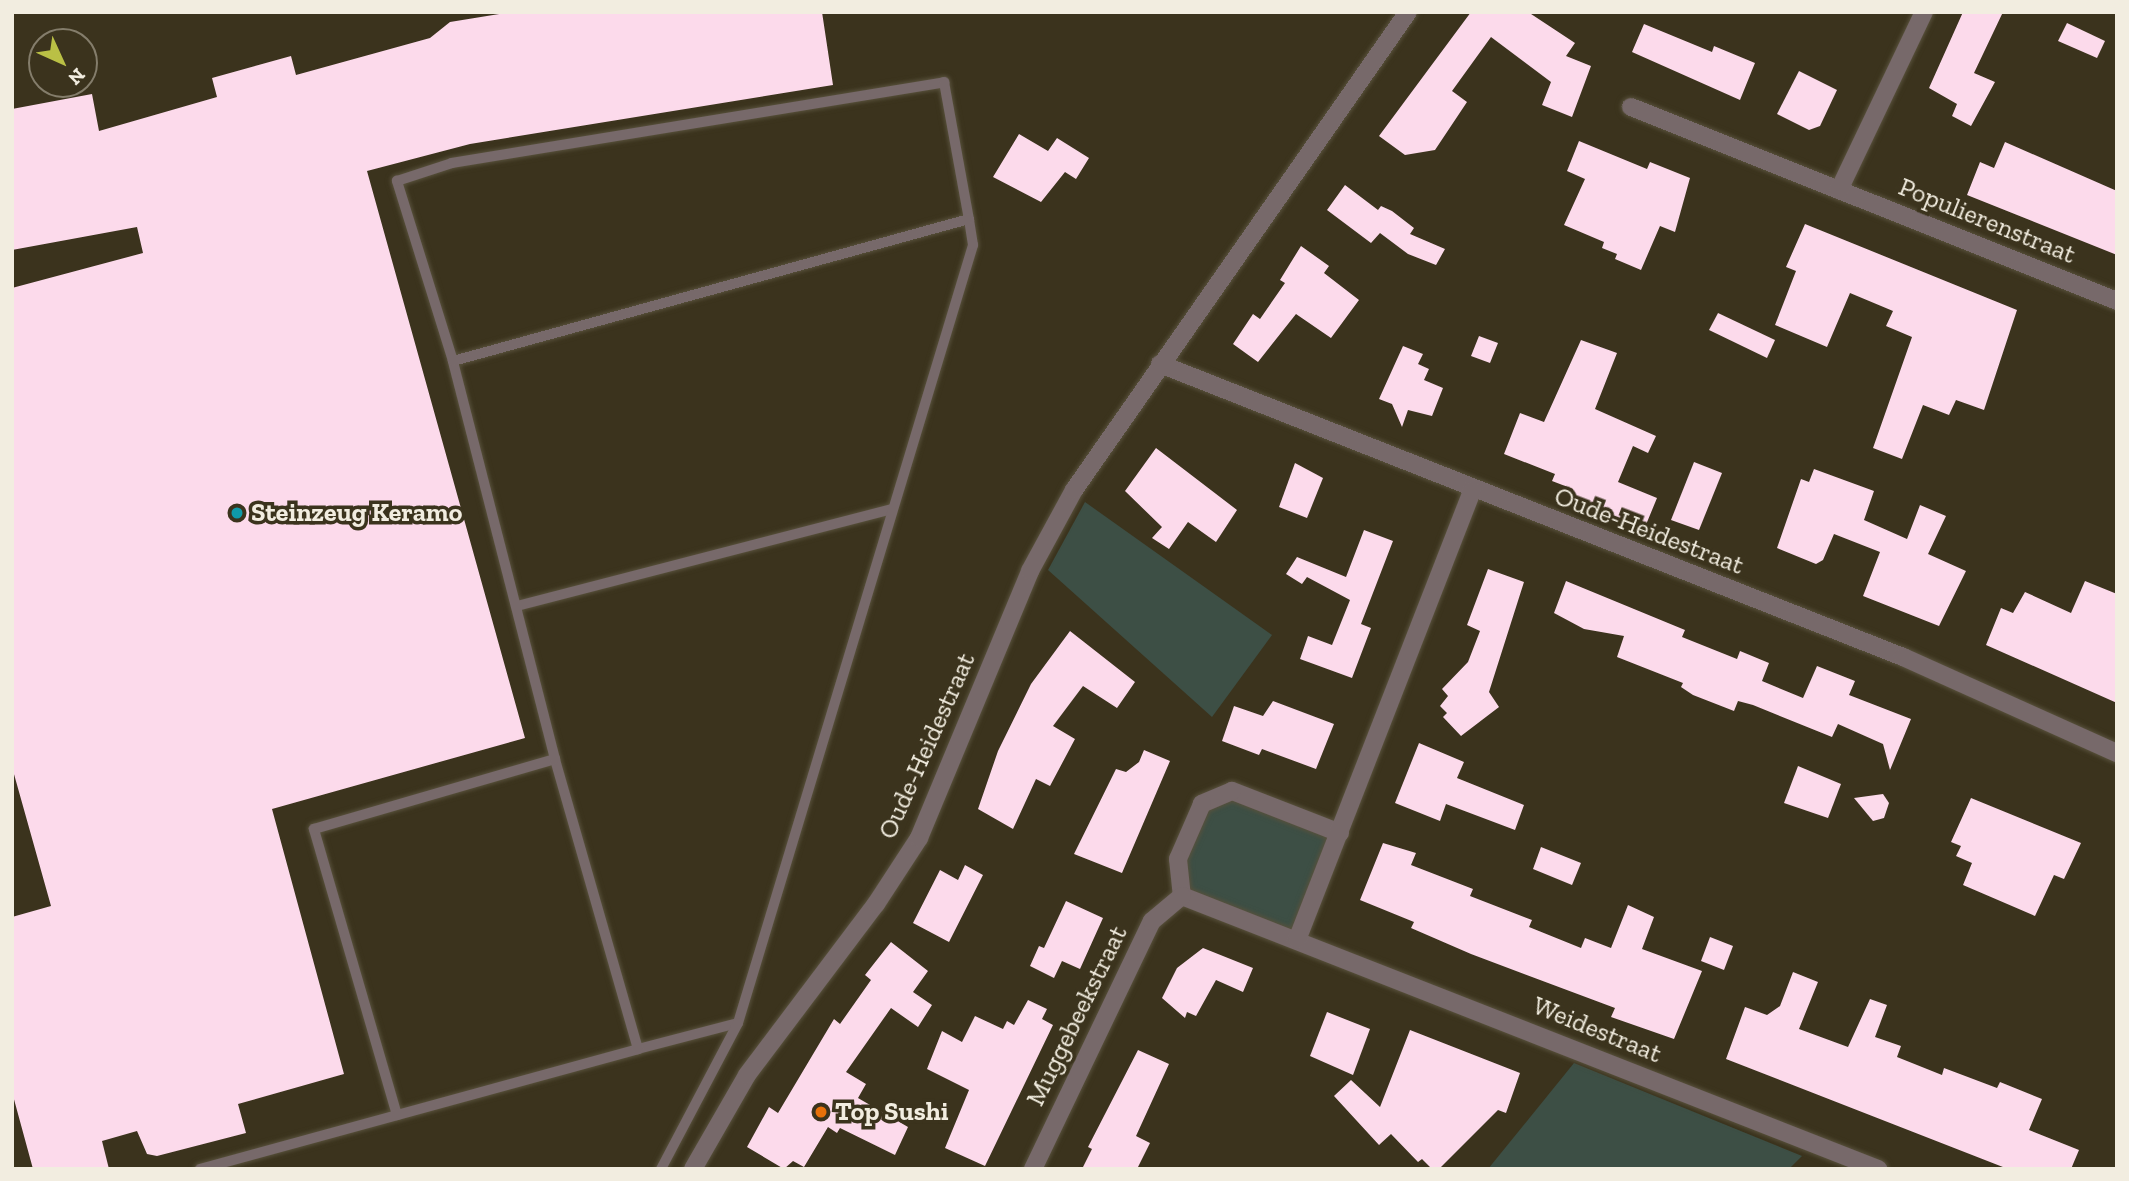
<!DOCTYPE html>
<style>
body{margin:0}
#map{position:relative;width:2129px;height:1181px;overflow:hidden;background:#3b331d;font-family:"Zilla Slab",serif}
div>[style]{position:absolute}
.green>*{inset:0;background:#3d4f45}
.building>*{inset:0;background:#fcdaeb}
.roads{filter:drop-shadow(0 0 2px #58513c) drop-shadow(0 0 2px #58513c)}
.service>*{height:10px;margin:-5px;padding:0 5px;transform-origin:5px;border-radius:5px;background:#77696a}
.minor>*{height:18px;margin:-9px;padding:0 9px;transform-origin:9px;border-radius:9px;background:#77696a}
.dots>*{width:19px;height:19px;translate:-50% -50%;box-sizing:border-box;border:4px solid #3b331d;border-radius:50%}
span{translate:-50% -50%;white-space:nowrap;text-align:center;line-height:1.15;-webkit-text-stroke:7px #3b331d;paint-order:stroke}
.street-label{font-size:26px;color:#f2ede0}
.poi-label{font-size:26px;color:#f2ede0;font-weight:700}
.left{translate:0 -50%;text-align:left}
.frame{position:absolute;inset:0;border:14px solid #f2ede0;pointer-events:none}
.north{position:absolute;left:28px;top:28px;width:70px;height:70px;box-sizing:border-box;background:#3b331d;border:2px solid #847d6b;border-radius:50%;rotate:135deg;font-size:19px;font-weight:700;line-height:28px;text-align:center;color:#f2ede0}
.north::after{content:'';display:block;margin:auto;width:24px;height:32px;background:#bac045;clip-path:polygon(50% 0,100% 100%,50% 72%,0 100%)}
</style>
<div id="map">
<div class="green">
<i style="clip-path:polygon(1085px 502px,1272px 635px,1212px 717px,1048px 570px)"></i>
<i style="clip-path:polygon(1232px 791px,1340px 833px,1297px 940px,1182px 896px,1178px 859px,1202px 804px)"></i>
<i style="clip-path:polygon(1574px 1063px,1802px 1156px,1789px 1169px,1488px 1169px)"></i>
</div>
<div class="building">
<i style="clip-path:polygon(511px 12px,822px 12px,833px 85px,470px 144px,367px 171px,525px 738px,272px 809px,344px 1074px,238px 1104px,246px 1133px,157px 1156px,147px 1154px,137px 1131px,102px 1141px,109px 1169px,33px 1169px,12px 1092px,12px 917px,51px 906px,12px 767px,12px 288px,143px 253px,137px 227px,12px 250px,12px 109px,92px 94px,99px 131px,217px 97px,212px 78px,291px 56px,296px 75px,430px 38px,450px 22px)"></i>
<i style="clip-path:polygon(1471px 12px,1528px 12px,1575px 43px,1566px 56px,1591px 66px,1572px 117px,1542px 105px,1551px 82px,1491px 37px,1452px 91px,1467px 102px,1435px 150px,1405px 155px,1379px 136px)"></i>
<i style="clip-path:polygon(1963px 12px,2003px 12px,1974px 73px,1995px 82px,1971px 126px,1952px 116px,1957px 104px,1929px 88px)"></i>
<i style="clip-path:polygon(2067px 23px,2105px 41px,2097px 58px,2058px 41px)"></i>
<i style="clip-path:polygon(1644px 24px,1712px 52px,1714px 46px,1755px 63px,1740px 100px,1632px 52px)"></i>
<i style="clip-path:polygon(1799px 71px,1837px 90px,1820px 126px,1809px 130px,1777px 114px)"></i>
<i style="clip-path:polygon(1019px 134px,1048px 151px,1057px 138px,1089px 158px,1076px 179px,1065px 172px,1041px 202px,993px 177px)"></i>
<i style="clip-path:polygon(1579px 141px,1647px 169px,1650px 162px,1690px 178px,1675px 232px,1660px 226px,1641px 270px,1615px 259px,1617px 254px,1602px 248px,1604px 242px,1564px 225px,1585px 179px,1567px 171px)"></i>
<i style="clip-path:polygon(2005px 142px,2117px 191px,2117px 255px,1967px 195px,1980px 162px,1994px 168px)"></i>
<i style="clip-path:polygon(1345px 185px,1378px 210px,1381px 206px,1392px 211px,1414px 228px,1410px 234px,1445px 249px,1436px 265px,1408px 254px,1380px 233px,1371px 243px,1327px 210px)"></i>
<i style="clip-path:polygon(1805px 224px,2017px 310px,1984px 410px,1956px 400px,1949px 415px,1923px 405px,1902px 459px,1873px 448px,1912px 337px,1886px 326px,1893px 311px,1850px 293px,1827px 347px,1775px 325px,1796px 271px,1786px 267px)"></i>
<i style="clip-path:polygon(1301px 246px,1329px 266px,1324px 273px,1359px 300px,1331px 338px,1296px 314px,1258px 362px,1233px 344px,1253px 314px,1260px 319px,1285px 283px,1280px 280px)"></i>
<i style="clip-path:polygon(1718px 313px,1775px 340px,1767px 358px,1709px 330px)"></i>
<i style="clip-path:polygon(1479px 336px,1498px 343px,1490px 363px,1471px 356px)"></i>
<i style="clip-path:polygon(1581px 340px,1617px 353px,1595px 409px,1656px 436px,1648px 453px,1633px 446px,1618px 482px,1657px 498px,1643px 532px,1568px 502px,1573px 489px,1552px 481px,1555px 474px,1504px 454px,1520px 413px,1544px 422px)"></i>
<i style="clip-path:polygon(1403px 346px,1423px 354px,1418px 364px,1429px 369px,1424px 380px,1443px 388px,1432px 416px,1408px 410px,1402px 427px,1392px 404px,1379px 399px)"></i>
<i style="clip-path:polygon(1156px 448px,1237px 510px,1216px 542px,1188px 522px,1169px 549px,1152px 538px,1162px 527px,1125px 491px)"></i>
<i style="clip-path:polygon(1694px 462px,1722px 473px,1699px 530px,1671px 520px)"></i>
<i style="clip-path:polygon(1295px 463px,1323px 478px,1307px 518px,1279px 507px)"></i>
<i style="clip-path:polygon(1814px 469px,1874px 491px,1864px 520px,1907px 539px,1920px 505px,1946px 516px,1928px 554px,1966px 571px,1939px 626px,1863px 596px,1880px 552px,1834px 534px,1823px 560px,1816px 564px,1777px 548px,1801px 479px,1809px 482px)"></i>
<i style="clip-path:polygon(1364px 530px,1393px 541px,1361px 624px,1371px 628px,1352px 678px,1300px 659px,1308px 636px,1332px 645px,1350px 600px,1307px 577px,1302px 584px,1286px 574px,1297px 557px,1346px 577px)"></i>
<i style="clip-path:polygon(1488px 569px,1524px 582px,1489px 692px,1499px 707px,1461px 736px,1443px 717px,1447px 713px,1440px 706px,1448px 696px,1442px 689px,1468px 662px,1480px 631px,1467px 625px)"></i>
<i style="clip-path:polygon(1566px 581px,1685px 630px,1682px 637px,1737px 659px,1740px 651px,1769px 663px,1762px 681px,1803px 698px,1817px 666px,1855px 681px,1849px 695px,1911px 719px,1890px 770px,1883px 744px,1838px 724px,1832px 737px,1753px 705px,1738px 701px,1734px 711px,1693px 695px,1681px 687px,1683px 683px,1617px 657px,1624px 636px,1584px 629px,1554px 613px)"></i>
<i style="clip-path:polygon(2085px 581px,2117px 594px,2117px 703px,1986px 645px,2001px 608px,2013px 613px,2025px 592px,2071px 613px)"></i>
<i style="clip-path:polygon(1070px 631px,1135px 682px,1117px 708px,1083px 686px,1053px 726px,1075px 739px,1050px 786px,1036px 779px,1013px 829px,978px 809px,998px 751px,1031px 684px)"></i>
<i style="clip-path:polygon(1273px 701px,1334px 724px,1316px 769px,1262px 749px,1259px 755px,1222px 741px,1234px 706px,1263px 716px)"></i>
<i style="clip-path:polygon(1419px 743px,1464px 762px,1457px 778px,1524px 805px,1515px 830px,1446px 804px,1440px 821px,1395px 803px)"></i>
<i style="clip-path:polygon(1144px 750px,1170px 761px,1122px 873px,1074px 854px,1116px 769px,1126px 772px,1139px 762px)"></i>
<i style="clip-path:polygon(1798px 766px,1841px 784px,1828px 818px,1784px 803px)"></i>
<i style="clip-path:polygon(1883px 794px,1889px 803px,1884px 818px,1873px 821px,1854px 798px)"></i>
<i style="clip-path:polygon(1971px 798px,2081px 843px,2064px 879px,2054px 875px,2035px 916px,1963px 885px,1972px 863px,1956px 856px,1961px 846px,1951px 842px)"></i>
<i style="clip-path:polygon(1383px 843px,1416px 853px,1411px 865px,1473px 889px,1470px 896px,1532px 920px,1529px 927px,1581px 948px,1585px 938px,1611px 948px,1628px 905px,1654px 917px,1642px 949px,1702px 971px,1674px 1039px,1611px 1017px,1615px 1008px,1471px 954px,1411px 928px,1414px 922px,1360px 900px)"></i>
<i style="clip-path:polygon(1541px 847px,1581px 863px,1572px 885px,1533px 869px)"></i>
<i style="clip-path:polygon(965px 865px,983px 875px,949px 942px,913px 923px,940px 870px,958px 880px)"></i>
<i style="clip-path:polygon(1066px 901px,1103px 918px,1080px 969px,1062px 961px,1054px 978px,1030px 966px,1039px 946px,1044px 948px)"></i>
<i style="clip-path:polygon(1710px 937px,1733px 946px,1724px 970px,1701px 961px)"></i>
<i style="clip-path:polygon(891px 942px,928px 971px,913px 992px,932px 1005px,918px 1027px,891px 1008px,846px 1072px,866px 1084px,858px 1098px,908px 1127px,895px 1155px,840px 1128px,837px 1133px,828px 1127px,804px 1167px,793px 1161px,784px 1169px,747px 1147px,769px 1107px,778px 1113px,834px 1019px,840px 1024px,871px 980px,865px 975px)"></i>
<i style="clip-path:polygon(1203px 948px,1253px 968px,1243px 992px,1216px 980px,1196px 1016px,1187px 1012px,1185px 1018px,1162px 998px,1177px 968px)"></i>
<i style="clip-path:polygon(1793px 972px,1818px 982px,1799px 1029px,1848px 1047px,1870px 999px,1887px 1005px,1875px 1037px,1901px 1046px,1897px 1057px,1942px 1075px,1944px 1068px,1997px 1088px,2000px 1082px,2042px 1099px,2029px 1130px,2079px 1150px,2071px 1169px,2008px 1169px,1726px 1059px,1745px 1007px,1767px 1015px,1780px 1006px)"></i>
<i style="clip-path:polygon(1028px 1000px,1047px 1009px,1042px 1019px,1053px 1025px,985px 1166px,945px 1148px,969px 1090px,927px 1069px,942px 1031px,962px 1042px,975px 1016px,1003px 1029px,1007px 1021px,1014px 1025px)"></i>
<i style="clip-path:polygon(1327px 1012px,1370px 1029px,1353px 1075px,1310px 1056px)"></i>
<i style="clip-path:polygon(1410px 1030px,1520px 1073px,1506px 1113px,1498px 1110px,1439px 1169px,1432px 1169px,1422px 1159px,1418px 1162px,1391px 1134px,1379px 1145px,1334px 1096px,1351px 1080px,1380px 1107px)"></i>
<i style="clip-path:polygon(1138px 1050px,1169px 1064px,1136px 1136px,1150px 1143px,1137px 1169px,1082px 1169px,1092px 1149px,1088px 1147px)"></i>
</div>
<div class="roads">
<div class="service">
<i style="left:517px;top:606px;width:387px;rotate:-14.5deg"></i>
<i style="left:638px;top:1049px;width:103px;rotate:-14.6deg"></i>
<i style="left:738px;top:1023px;width:813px;rotate:-73.19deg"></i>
<i style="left:973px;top:245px;width:26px;rotate:-99deg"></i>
<i style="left:397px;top:1115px;width:298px;rotate:-106.2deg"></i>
<i style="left:314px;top:829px;width:251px;rotate:-16.2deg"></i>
<i style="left:200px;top:1169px;width:454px;rotate:-15.3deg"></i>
<i style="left:638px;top:1049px;width:302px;rotate:-106deg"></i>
<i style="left:555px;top:759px;width:411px;rotate:-104.4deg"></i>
<i style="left:453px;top:361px;width:189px;rotate:-107.3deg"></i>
<i style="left:397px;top:181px;width:58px;rotate:-18.1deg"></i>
<i style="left:452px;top:163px;width:499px;rotate:-9.3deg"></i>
<i style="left:944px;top:82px;width:139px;rotate:79.7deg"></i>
<i style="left:969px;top:219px;width:535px;rotate:164.61deg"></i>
<i style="left:661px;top:1169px;width:165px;rotate:-62.2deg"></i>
</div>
<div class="minor">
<i style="left:1631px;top:107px;width:523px;rotate:21.76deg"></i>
<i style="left:1839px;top:190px;width:197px;rotate:-64.5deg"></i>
<i style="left:1160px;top:364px;width:799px;rotate:21.52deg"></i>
<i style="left:1903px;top:657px;width:235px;rotate:24.2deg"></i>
<i style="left:1340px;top:833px;width:116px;rotate:-158.7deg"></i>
<i style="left:1232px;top:791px;width:33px;rotate:157deg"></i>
<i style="left:1202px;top:804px;width:60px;rotate:113.6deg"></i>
<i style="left:1178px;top:859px;width:37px;rotate:84deg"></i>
<i style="left:1182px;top:896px;width:748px;rotate:21.42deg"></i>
<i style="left:1297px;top:940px;width:483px;rotate:-68.7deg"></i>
<i style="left:693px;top:1169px;width:108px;rotate:-60.1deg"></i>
<i style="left:747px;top:1075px;width:214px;rotate:-53deg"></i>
<i style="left:876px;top:904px;width:79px;rotate:-56.9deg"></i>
<i style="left:919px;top:838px;width:289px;rotate:-67.4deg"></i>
<i style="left:1030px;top:571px;width:92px;rotate:-61.5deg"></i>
<i style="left:1074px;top:490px;width:583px;rotate:-55.06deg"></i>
<i style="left:1033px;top:1169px;width:275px;rotate:-64.4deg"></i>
<i style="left:1152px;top:921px;width:39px;rotate:-40deg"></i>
</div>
</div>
<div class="dots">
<i style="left:237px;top:513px;background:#0f9aa8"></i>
<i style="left:821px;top:1112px;background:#e8710a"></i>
</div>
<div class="street-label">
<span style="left:1987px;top:221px;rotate:22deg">Populierenstraat</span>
<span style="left:1649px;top:531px;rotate:21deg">Oude-Heidestraat</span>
<span style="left:927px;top:746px;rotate:-66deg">Oude-Heidestraat</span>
<span style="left:1077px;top:1016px;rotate:-64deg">Muggebeekstraat</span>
<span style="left:1597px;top:1030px;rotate:22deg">Weidestraat</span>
</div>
<div class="poi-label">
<span class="left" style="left:251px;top:513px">Steinzeug Keramo</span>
<span class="left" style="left:835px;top:1112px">Top Sushi</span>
</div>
<div class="frame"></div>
<div class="north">N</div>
</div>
